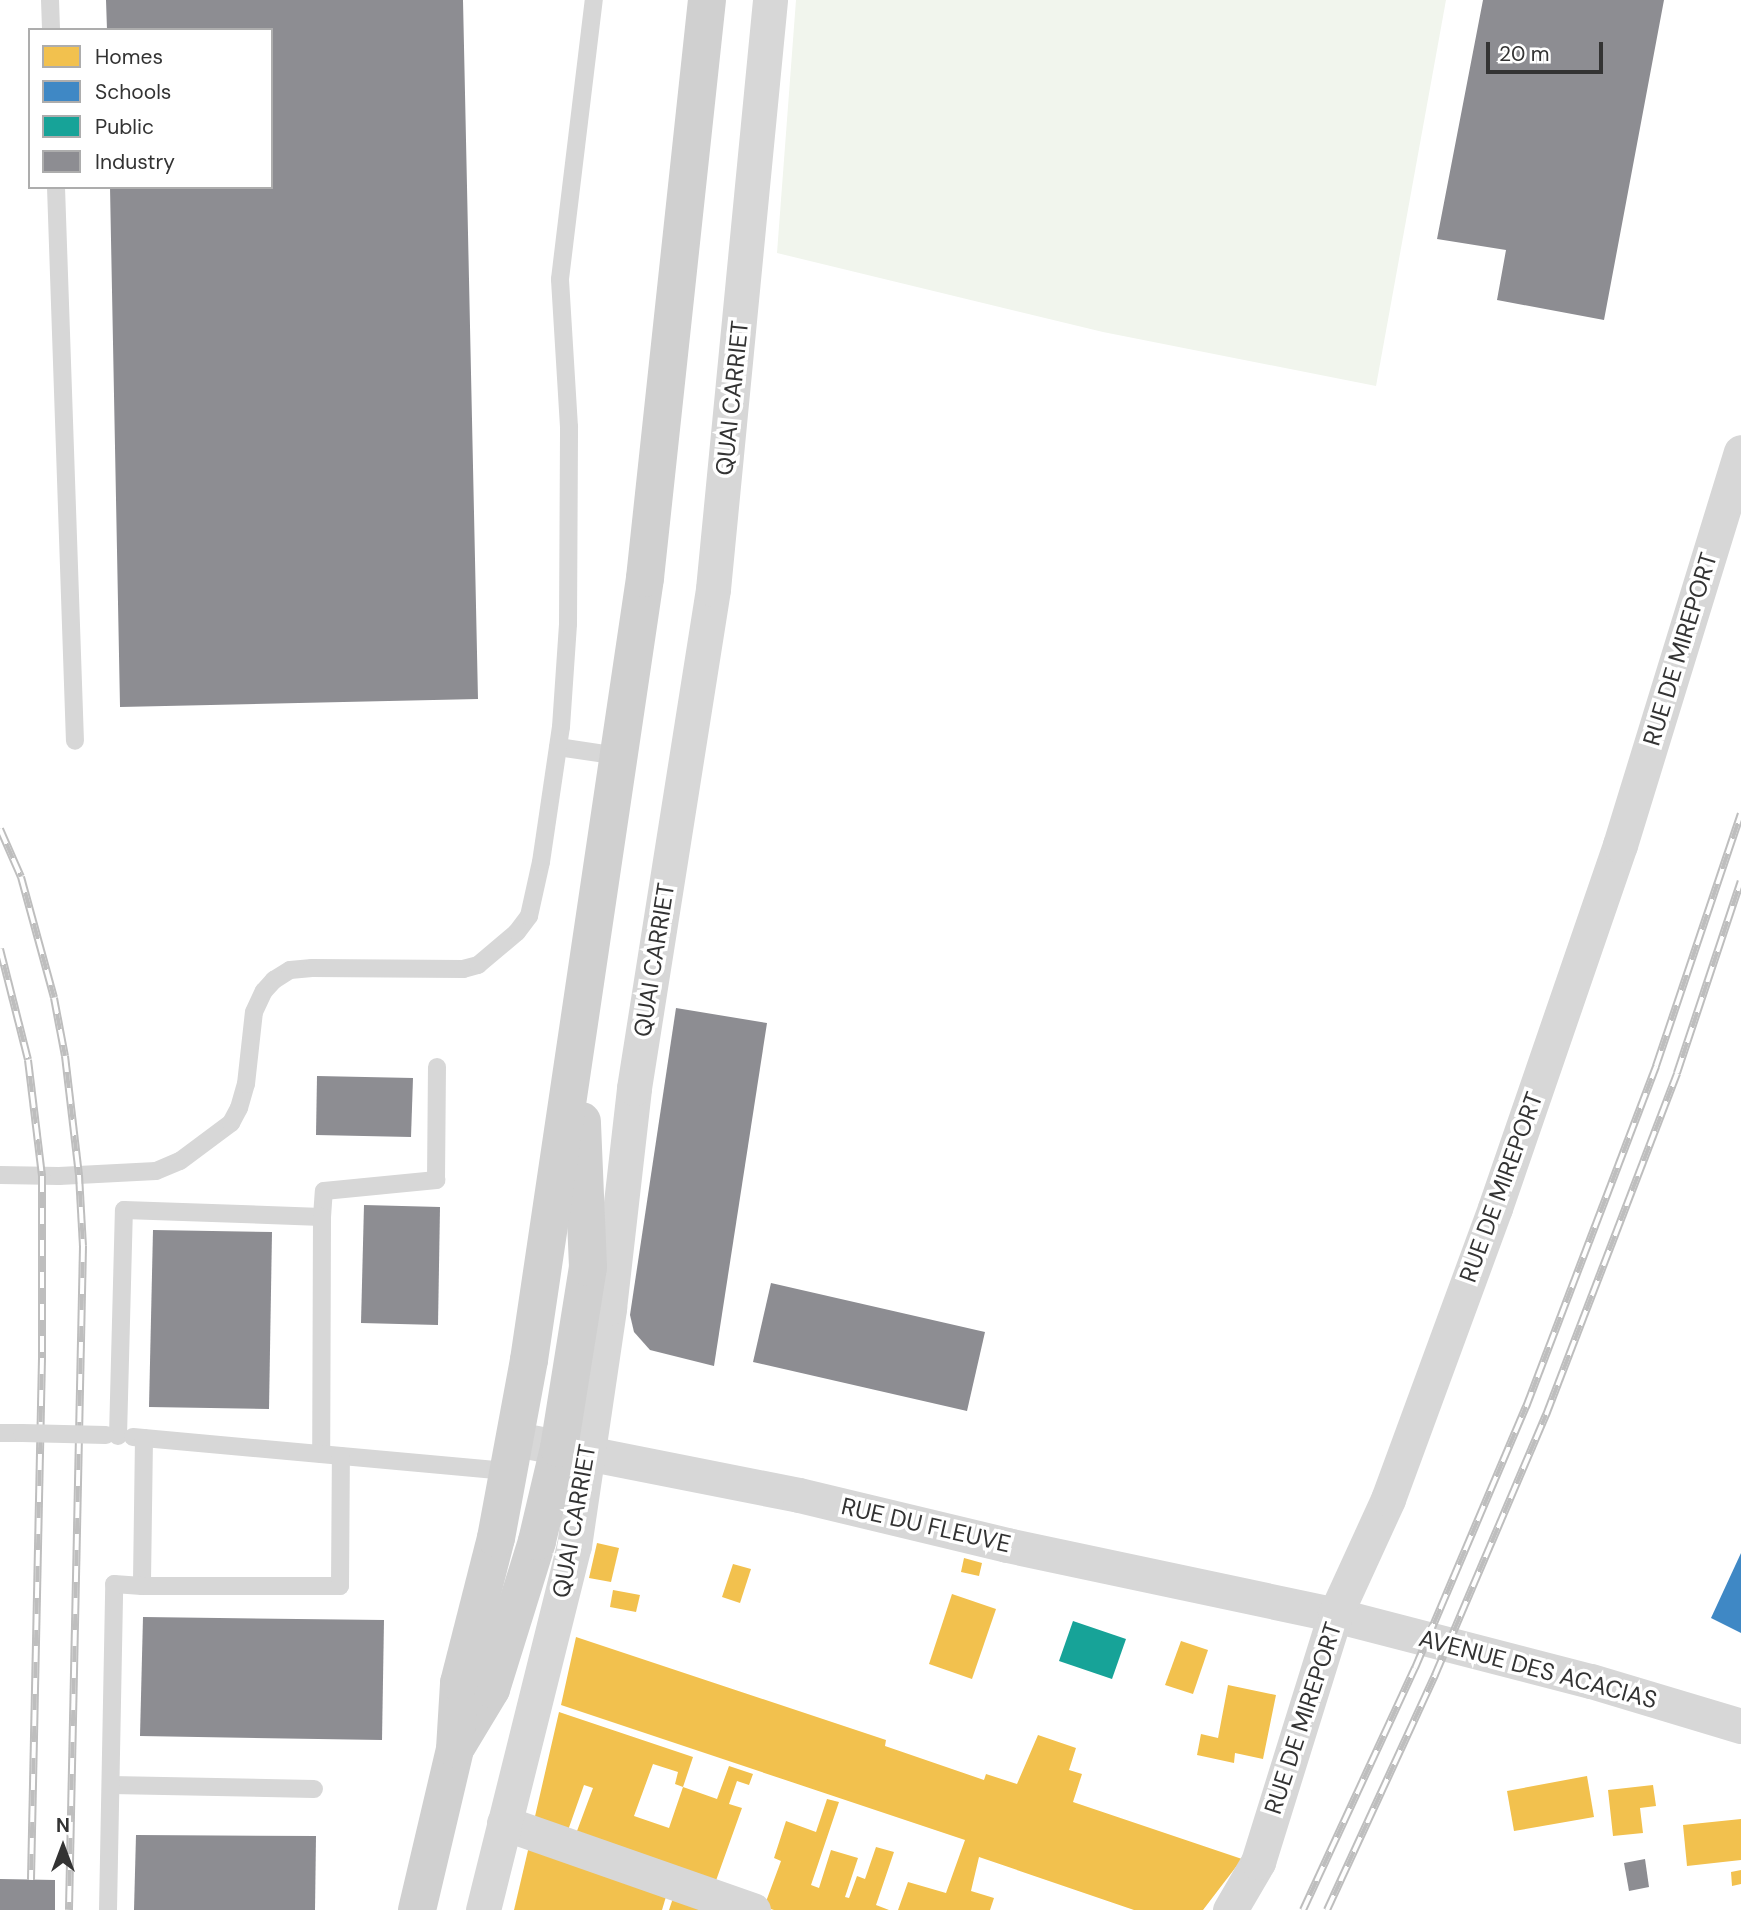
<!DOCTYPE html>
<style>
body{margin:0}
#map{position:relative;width:1741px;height:1910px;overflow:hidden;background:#fff;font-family:"DM Sans",sans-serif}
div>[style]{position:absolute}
.green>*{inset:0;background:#f1f5ed}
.homes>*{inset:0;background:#f2c14e}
.schools>*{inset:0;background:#3f88c5}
.public>*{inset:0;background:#17a398}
.industry>*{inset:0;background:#8d8d92}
.service>*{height:18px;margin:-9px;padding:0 9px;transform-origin:9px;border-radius:9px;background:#d7d7d7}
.minor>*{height:35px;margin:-17.5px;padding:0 17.5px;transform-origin:17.5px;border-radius:17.5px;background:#d7d7d7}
.secondary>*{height:38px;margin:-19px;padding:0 19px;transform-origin:19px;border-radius:19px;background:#d0d0d0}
.rail>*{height:8px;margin-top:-4px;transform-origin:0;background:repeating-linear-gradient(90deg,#fff 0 16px,#bebebe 0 32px);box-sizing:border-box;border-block:2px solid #bebebe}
.service-bridge>*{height:18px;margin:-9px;padding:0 9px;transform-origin:9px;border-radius:9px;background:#d7d7d7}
span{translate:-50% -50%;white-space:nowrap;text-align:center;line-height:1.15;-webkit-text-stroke:7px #fff;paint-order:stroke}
.street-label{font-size:24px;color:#333}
.legend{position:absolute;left:28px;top:28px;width:245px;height:161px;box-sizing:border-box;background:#fff;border:2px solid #adadad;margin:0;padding:9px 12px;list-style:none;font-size:21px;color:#333}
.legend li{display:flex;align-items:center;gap:14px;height:35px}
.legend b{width:35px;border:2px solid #adadad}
.north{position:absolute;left:28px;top:1812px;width:70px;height:70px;-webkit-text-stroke:5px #fff;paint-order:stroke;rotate:0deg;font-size:19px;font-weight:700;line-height:28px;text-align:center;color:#333}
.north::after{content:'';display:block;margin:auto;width:24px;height:32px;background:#333;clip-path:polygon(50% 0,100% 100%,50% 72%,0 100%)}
.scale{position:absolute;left:1486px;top:42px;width:117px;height:32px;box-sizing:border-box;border:4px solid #333;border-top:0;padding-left:9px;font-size:21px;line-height:24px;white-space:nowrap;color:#333;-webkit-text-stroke:5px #fff;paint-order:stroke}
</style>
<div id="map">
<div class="green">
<i style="clip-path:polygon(796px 0,1446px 0,1376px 386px,1103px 332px,777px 253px)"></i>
</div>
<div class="homes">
<i style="clip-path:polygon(597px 1543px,619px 1548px,611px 1582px,589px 1578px)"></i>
<i style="clip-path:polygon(964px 1558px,982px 1563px,979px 1576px,961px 1572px)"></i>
<i style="clip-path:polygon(733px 1564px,751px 1569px,740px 1603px,722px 1597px)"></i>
<i style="clip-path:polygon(613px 1590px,640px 1595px,636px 1612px,610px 1607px)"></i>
<i style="clip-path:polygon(952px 1594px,996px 1609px,972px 1679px,929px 1664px)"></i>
<i style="clip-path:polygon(576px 1637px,886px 1740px,885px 1746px,984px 1780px,986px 1774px,1017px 1784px,1038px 1735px,1076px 1748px,1069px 1770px,1082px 1774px,1073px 1802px,1242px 1859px,1203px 1910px,1134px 1910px,979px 1857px,971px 1891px,994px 1898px,990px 1910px,898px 1910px,908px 1882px,946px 1893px,965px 1840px,561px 1705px)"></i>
<i style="clip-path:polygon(1181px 1641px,1208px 1650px,1193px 1694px,1165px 1685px)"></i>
<i style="clip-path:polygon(1228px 1685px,1276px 1695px,1263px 1759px,1235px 1753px,1234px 1763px,1197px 1755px,1201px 1734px,1218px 1738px)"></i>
<i style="clip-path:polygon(559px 1712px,693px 1757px,683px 1787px,675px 1784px,678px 1772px,653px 1764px,634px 1816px,669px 1828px,683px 1787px,717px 1799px,729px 1766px,753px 1774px,749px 1785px,737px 1781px,729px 1804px,742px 1808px,713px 1889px,574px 1839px,593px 1788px,584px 1785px,566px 1836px,533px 1825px)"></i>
<i style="clip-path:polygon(1587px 1776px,1594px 1817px,1514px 1831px,1507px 1791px)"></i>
<i style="clip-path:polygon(1653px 1785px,1656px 1806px,1640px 1808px,1643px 1833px,1613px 1836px,1608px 1790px)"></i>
<i style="clip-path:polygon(827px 1799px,839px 1802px,811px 1885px,819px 1888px,831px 1850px,858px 1858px,845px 1897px,849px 1898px,857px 1876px,865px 1879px,876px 1847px,894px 1852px,876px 1905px,889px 1910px,774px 1910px,764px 1907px,781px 1861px,774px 1858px,786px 1821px,816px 1832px)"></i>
<i style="clip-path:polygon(1741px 1819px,1741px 1860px,1687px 1866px,1683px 1825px)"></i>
<i style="clip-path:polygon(529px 1846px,668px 1890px,662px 1910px,514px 1910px)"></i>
<i style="clip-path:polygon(1741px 1870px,1741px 1884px,1732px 1886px,1731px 1872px)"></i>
<i style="clip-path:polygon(675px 1892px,723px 1910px,669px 1910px)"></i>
</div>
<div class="schools">
<i style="clip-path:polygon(1741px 1553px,1741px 1633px,1711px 1618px)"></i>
</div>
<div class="public">
<i style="clip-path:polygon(1073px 1621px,1126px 1639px,1112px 1679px,1059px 1661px)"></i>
</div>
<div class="industry">
<i style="clip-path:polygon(106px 0,463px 0,478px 699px,120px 707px,110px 187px,271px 187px,271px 30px,107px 30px)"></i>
<i style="clip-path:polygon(1483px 0,1664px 0,1604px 320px,1497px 300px,1506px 250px,1437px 239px)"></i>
<i style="clip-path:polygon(676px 1008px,767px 1023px,714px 1366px,650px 1350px,634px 1332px,630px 1315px)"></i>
<i style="clip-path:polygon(317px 1076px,413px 1078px,411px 1137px,316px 1135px)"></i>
<i style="clip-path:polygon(364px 1205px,440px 1207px,438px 1325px,361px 1323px)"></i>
<i style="clip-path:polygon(153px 1230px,272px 1232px,269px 1409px,149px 1407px)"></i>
<i style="clip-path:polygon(771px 1283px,985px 1332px,967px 1411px,753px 1362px)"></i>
<i style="clip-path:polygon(143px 1617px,384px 1620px,382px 1740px,140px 1736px)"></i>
<i style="clip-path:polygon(136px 1835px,316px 1836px,315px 1910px,134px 1910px)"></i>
<i style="clip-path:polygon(1645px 1859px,1649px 1887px,1629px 1891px,1624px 1863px)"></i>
<i style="clip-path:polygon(0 1879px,55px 1880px,55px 1910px,0 1910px)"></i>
</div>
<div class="service">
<i style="left:50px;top:0;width:30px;rotate:88deg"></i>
<i style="left:56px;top:187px;width:554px;rotate:88.04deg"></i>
<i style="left:558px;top:747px;width:62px;rotate:8.4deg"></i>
<i style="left:0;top:1175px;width:59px;rotate:1deg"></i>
<i style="left:59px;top:1176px;width:97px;rotate:-3deg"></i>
<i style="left:156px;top:1171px;width:26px;rotate:-23deg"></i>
<i style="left:180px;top:1161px;width:64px;rotate:-36.7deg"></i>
<i style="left:231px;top:1123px;width:17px;rotate:-62deg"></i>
<i style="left:239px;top:1108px;width:25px;rotate:-74deg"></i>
<i style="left:246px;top:1084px;width:72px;rotate:-83.7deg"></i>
<i style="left:254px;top:1012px;width:23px;rotate:-65deg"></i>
<i style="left:264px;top:991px;width:15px;rotate:-48deg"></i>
<i style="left:274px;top:980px;width:19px;rotate:-32deg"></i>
<i style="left:290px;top:970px;width:22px;rotate:-5deg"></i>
<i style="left:312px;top:968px;width:151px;rotate:0.4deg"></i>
<i style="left:463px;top:969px;width:16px;rotate:-15deg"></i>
<i style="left:478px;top:965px;width:51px;rotate:-40.2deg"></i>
<i style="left:517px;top:932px;width:20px;rotate:-53deg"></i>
<i style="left:529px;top:916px;width:55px;rotate:-77.5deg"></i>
<i style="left:541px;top:862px;width:136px;rotate:-81.6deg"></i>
<i style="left:561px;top:727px;width:103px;rotate:-86.1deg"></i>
<i style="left:568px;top:624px;width:197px;rotate:-89.7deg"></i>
<i style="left:569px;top:427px;width:148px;rotate:-93.5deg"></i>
<i style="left:560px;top:279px;width:281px;rotate:-83.1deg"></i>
<i style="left:322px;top:1217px;width:26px;rotate:-86deg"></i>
<i style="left:324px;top:1191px;width:113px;rotate:-5.6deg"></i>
<i style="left:436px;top:1180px;width:113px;rotate:-89.5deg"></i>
<i style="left:0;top:1433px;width:22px"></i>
<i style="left:118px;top:1436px;width:226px;rotate:-88.5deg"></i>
<i style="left:124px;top:1210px;width:198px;rotate:2deg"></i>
<i style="left:322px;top:1217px;width:237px;rotate:90.2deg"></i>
<i style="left:133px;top:1437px;width:378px;rotate:5.2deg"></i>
<i style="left:144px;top:1438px;width:148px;rotate:90.8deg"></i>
<i style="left:142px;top:1586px;width:198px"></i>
<i style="left:340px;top:1586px;width:130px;rotate:-89.6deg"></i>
<i style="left:111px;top:1785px;width:203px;rotate:1.1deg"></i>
<i style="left:108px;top:1910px;width:326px;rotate:-88.9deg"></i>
<i style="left:114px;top:1584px;width:28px;rotate:4deg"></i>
</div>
<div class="minor">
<i style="left:516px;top:1439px;width:288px;rotate:11.2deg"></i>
<i style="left:799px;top:1495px;width:214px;rotate:13.5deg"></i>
<i style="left:1007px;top:1545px;width:335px;rotate:12deg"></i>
<i style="left:1335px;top:1615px;width:264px;rotate:14.5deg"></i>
<i style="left:1591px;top:1681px;width:157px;rotate:16.7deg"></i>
<i style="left:504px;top:1823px;width:264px;rotate:19.3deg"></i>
<i style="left:483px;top:1910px;width:375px;rotate:-76deg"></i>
<i style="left:574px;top:1546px;width:241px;rotate:-81.6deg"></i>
<i style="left:609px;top:1308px;width:221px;rotate:-83.5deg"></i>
<i style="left:634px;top:1088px;width:505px;rotate:-81deg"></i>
<i style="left:713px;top:589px;width:592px;rotate:-84.47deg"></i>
<i style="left:1230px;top:1910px;width:56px;rotate:-59.7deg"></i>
<i style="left:1258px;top:1862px;width:259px;rotate:-72.7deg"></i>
<i style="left:1335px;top:1615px;width:128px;rotate:-65.4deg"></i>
<i style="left:1388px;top:1499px;width:310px;rotate:-69.8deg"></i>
<i style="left:1495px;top:1208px;width:384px;rotate:-71deg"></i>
<i style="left:1620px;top:845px;width:411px;rotate:-72.9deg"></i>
</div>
<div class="secondary">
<i style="left:458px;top:1744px;width:64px;rotate:-59deg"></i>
<i style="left:491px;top:1689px;width:155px;rotate:-72.7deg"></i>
<i style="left:537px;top:1541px;width:96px;rotate:-76.7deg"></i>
<i style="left:559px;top:1448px;width:183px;rotate:-80.9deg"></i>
<i style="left:588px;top:1267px;width:146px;rotate:-92.4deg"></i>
<i style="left:417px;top:1910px;width:165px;rotate:-76.7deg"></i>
<i style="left:455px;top:1749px;width:66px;rotate:-86.5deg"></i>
<i style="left:459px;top:1683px;width:150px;rotate:-75.7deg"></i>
<i style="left:496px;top:1538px;width:181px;rotate:-79.5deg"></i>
<i style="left:529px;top:1360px;width:791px;rotate:-81.56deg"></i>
<i style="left:645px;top:578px;width:581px;rotate:-83.88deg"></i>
</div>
<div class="rail">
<i style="left:0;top:829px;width:52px;rotate:66.4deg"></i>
<i style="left:21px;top:877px;width:125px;rotate:74.7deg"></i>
<i style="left:54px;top:998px;width:59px;rotate:79.3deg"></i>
<i style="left:65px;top:1056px;width:120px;rotate:83.3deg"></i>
<i style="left:79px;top:1175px;width:71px;rotate:86.8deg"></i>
<i style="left:83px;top:1246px;width:664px;rotate:91.21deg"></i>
<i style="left:0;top:949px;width:114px;rotate:75.8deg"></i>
<i style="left:28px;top:1060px;width:117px;rotate:83.1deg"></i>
<i style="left:42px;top:1176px;width:182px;rotate:90deg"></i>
<i style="left:42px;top:1358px;width:522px;rotate:91.21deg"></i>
<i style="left:1303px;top:1910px;width:267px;rotate:-65.2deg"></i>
<i style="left:1415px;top:1668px;width:284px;rotate:-67deg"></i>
<i style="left:1526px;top:1407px;width:365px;rotate:-69.1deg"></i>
<i style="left:1656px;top:1066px;width:266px;rotate:-71.4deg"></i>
<i style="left:1327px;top:1910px;width:259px;rotate:-65.3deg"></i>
<i style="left:1435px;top:1675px;width:283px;rotate:-66.9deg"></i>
<i style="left:1546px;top:1415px;width:366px;rotate:-69deg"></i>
<i style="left:1677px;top:1073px;width:202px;rotate:-71.6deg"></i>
</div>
<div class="service-bridge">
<i style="left:22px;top:1433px;width:84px;rotate:1.4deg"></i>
</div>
<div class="street-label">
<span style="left:732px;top:398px;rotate:-84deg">QUAI CARRIET</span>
<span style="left:1680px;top:649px;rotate:-73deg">RUE DE MIREPORT</span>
<span style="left:654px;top:960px;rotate:-81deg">QUAI CARRIET</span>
<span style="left:1501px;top:1187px;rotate:-70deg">RUE DE MIREPORT</span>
<span style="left:574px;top:1521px;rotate:-80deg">QUAI CARRIET</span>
<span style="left:926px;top:1525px;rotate:13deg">RUE DU FLEUVE</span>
<span style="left:1538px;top:1669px;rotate:15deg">AVENUE DES ACACIAS</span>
<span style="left:1303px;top:1718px;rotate:-72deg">RUE DE MIREPORT</span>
</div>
<ul class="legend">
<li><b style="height:19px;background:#f2c14e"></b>Homes</li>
<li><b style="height:19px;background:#3f88c5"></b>Schools</li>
<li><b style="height:19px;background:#17a398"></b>Public</li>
<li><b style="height:19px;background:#8d8d92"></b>Industry</li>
</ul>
<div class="north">N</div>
<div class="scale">20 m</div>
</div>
